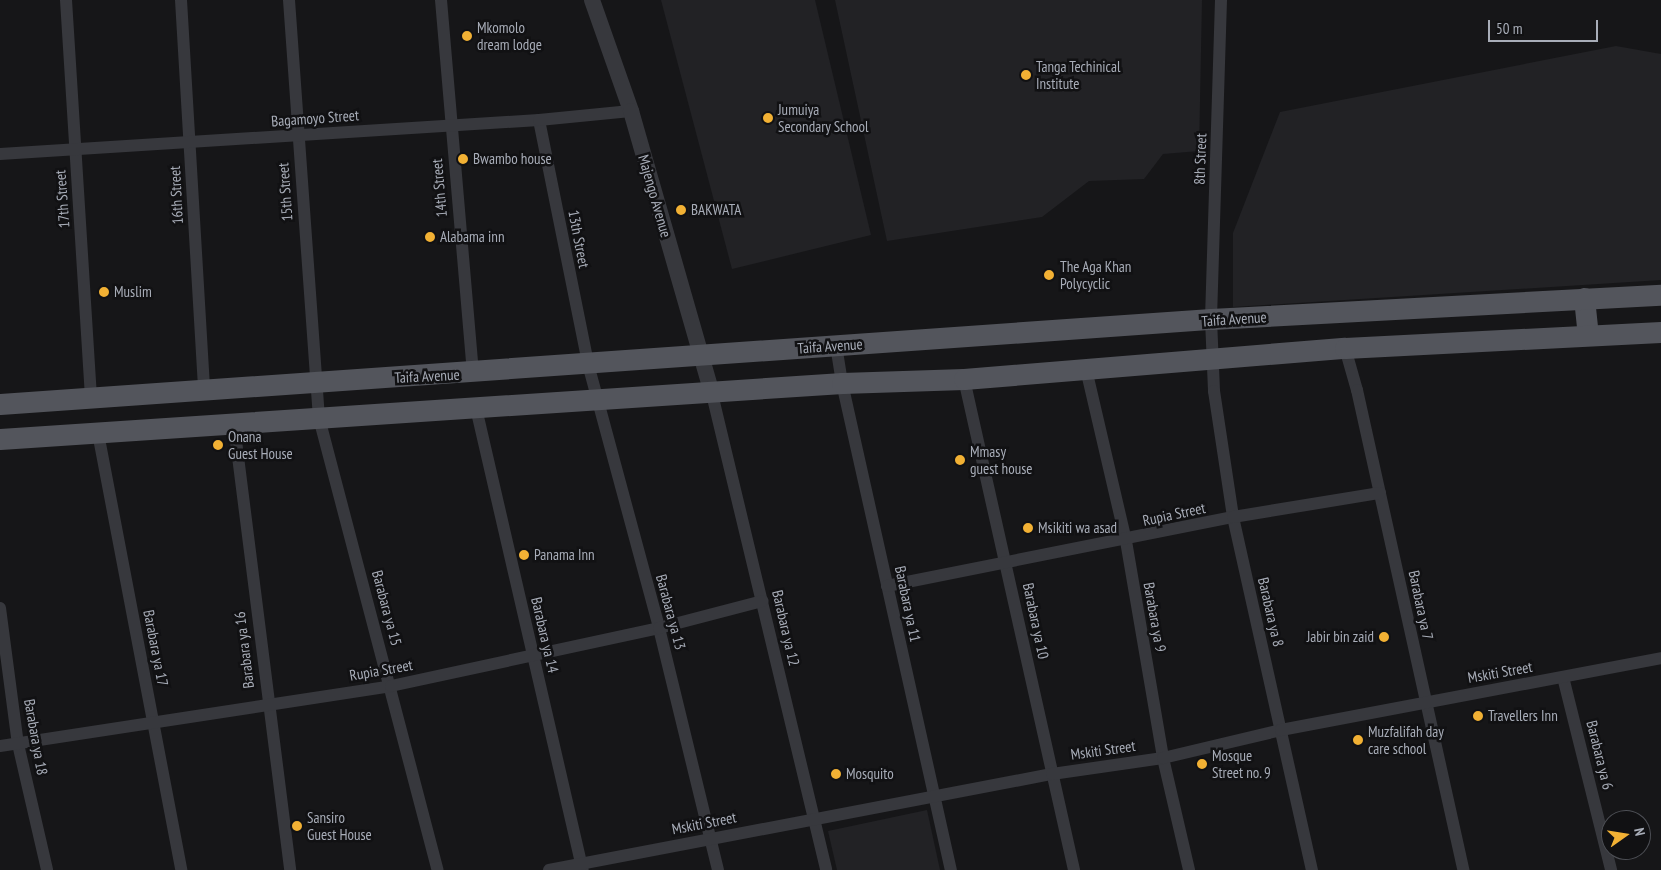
<!DOCTYPE html>
<style>
body{margin:0}
#map{position:relative;width:1661px;height:870px;overflow:hidden;background:#161618;font-family:"PT Sans Narrow",sans-serif}
div>[style]{position:absolute}
.built>*{inset:0;background:#222225}
.minor>*{height:12px;margin:-6px;padding:0 6px;transform-origin:6px;border-radius:6px;background:#37383d}
.tertiary>*{height:16px;margin:-8px;padding:0 8px;transform-origin:8px;border-radius:8px;background:#37383d}
.primary>*{height:21px;margin:-10.5px;padding:0 10.5px;transform-origin:10.5px;border-radius:10.5px;background:#53555c}
.dots>*{width:14px;height:14px;translate:-50% -50%;box-sizing:border-box;border:2px solid #111113;border-radius:50%}
span{translate:-50% -50%;white-space:nowrap;text-align:center;line-height:1.15;-webkit-text-stroke:5px #111113;paint-order:stroke}
.poi-label{font-size:15px;color:#a8adb8}
.left{translate:0 -50%;text-align:left}
.right{translate:-100% -50%;text-align:right}
.street-label{font-size:15px;color:#a8adb8}
.north{position:absolute;left:1601px;top:810px;width:50px;height:50px;box-sizing:border-box;background:#111113;border:1px solid #4d4f55;border-radius:50%;rotate:77deg;font-size:14px;font-weight:700;line-height:20px;text-align:center;color:#a8adb8}
.north::after{content:'';display:block;margin:auto;width:18px;height:22px;background:#f2b134;clip-path:polygon(50% 0,100% 100%,50% 72%,0 100%)}
.scale{position:absolute;left:1488px;top:20px;width:110px;height:22px;box-sizing:border-box;border:2px solid #a8adb8;border-top:0;padding-left:6px;font-size:15px;line-height:18px;white-space:nowrap;color:#a8adb8;-webkit-text-stroke:4px #111113;paint-order:stroke}
</style>
<div id="map">
<div class="built">
<i style="clip-path:polygon(661px 0,815px 0,871px 235px,732px 269px)"></i>
<i style="clip-path:polygon(835px 0,1202px 0,1199px 151px,1163px 154px,1144px 179px,1089px 181px,1042px 217px,887px 241px)"></i>
<i style="clip-path:polygon(1616px 46px,1661px 54px,1661px 280px,1233px 307px,1233px 233px,1280px 112px)"></i>
<i style="clip-path:polygon(927px 810px,940px 870px,837px 870px,828px 831px)"></i>
</div>
<div class="minor">
<i style="left:66px;top:0;width:398px;rotate:86.4deg"></i>
<i style="left:181px;top:0;width:389px;rotate:86.6deg"></i>
<i style="left:289px;top:0;width:419px;rotate:85.9deg"></i>
<i style="left:319px;top:418px;width:467px;rotate:75.3deg"></i>
<i style="left:441px;top:0;width:374px;rotate:85.1deg"></i>
<i style="left:1221px;top:0;width:319px;rotate:91.8deg"></i>
<i style="left:1211px;top:319px;width:72px;rotate:87.6deg"></i>
<i style="left:1214px;top:391px;width:127px;rotate:81.4deg"></i>
<i style="left:1233px;top:517px;width:362px;rotate:77.4deg"></i>
<i style="left:539px;top:120px;width:249px;rotate:78.6deg"></i>
<i style="left:588px;top:364px;width:273px;rotate:74.9deg"></i>
<i style="left:659px;top:628px;width:249px;rotate:76.3deg"></i>
<i style="left:0;top:154px;width:540px;rotate:-3.61deg"></i>
<i style="left:539px;top:120px;width:92px;rotate:-5.6deg"></i>
<i style="left:836px;top:345px;width:38px;rotate:81deg"></i>
<i style="left:842px;top:383px;width:499px;rotate:77.4deg"></i>
<i style="left:1345px;top:348px;width:44px;rotate:74.1deg"></i>
<i style="left:1357px;top:390px;width:492px;rotate:77.5deg"></i>
<i style="left:1086px;top:369px;width:177px;rotate:76.9deg"></i>
<i style="left:1126px;top:541px;width:220px;rotate:80.3deg"></i>
<i style="left:1163px;top:758px;width:115px;rotate:76.9deg"></i>
<i style="left:964px;top:379px;width:503px;rotate:77.37deg"></i>
<i style="left:712px;top:394px;width:489px;rotate:76.5deg"></i>
<i style="left:476px;top:408px;width:474px;rotate:77deg"></i>
<i style="left:234px;top:425px;width:449px;rotate:82.8deg"></i>
<i style="left:98px;top:433px;width:445px;rotate:79.2deg"></i>
<i style="left:887px;top:586px;width:353px;rotate:-11.3deg"></i>
<i style="left:1233px;top:517px;width:149px;rotate:-9.3deg"></i>
<i style="left:0;top:608px;width:137px;rotate:82.5deg"></i>
<i style="left:18px;top:744px;width:129px;rotate:77deg"></i>
<i style="left:1563px;top:677px;width:199px;rotate:76deg"></i>
<i style="left:0;top:746px;width:396px;rotate:-8.7deg"></i>
<i style="left:391px;top:686px;width:274px;rotate:-12.2deg"></i>
<i style="left:659px;top:628px;width:107px;rotate:-14.6deg"></i>
<i style="left:549px;top:870px;width:512px;rotate:-10.81deg"></i>
<i style="left:1052px;top:774px;width:112px;rotate:-8.2deg"></i>
<i style="left:1163px;top:758px;width:121px;rotate:-13.3deg"></i>
<i style="left:1281px;top:730px;width:387px;rotate:-10.7deg"></i>
</div>
<div class="tertiary">
<i style="left:592px;top:0;width:118px;rotate:70.6deg"></i>
<i style="left:631px;top:111px;width:294px;rotate:74deg"></i>
</div>
<div class="primary">
<i style="left:1584px;top:298px;width:36px;rotate:84deg"></i>
<i style="left:0;top:404px;width:1214px;rotate:-4.02deg"></i>
<i style="left:1211px;top:319px;width:451px;rotate:-3.1deg"></i>
<i style="left:0;top:439px;width:844px;rotate:-3.81deg"></i>
<i style="left:842px;top:383px;width:122px;rotate:-1.9deg"></i>
<i style="left:964px;top:379px;width:382px;rotate:-4.7deg"></i>
<i style="left:1345px;top:348px;width:316px;rotate:-2.9deg"></i>
</div>
<div class="dots">
<i style="left:467px;top:36px;background:#f2b134"></i>
<i style="left:1026px;top:75px;background:#f2b134"></i>
<i style="left:768px;top:118px;background:#f2b134"></i>
<i style="left:463px;top:159px;background:#f2b134"></i>
<i style="left:681px;top:210px;background:#f2b134"></i>
<i style="left:430px;top:237px;background:#f2b134"></i>
<i style="left:1049px;top:275px;background:#f2b134"></i>
<i style="left:104px;top:292px;background:#f2b134"></i>
<i style="left:218px;top:445px;background:#f2b134"></i>
<i style="left:960px;top:460px;background:#f2b134"></i>
<i style="left:1028px;top:528px;background:#f2b134"></i>
<i style="left:524px;top:555px;background:#f2b134"></i>
<i style="left:1384px;top:637px;background:#f2b134"></i>
<i style="left:1478px;top:716px;background:#f2b134"></i>
<i style="left:1358px;top:740px;background:#f2b134"></i>
<i style="left:1202px;top:764px;background:#f2b134"></i>
<i style="left:836px;top:774px;background:#f2b134"></i>
<i style="left:297px;top:826px;background:#f2b134"></i>
</div>
<div class="poi-label">
<span class="left" style="left:477px;top:36px">Mkomolo<br>dream lodge</span>
<span class="left" style="left:1036px;top:75px">Tanga Techinical<br>Institute</span>
<span class="left" style="left:778px;top:118px">Jumuiya<br>Secondary School</span>
<span class="left" style="left:473px;top:159px">Bwambo house</span>
<span class="left" style="left:691px;top:210px">BAKWATA</span>
<span class="left" style="left:440px;top:237px">Alabama inn</span>
<span class="left" style="left:1060px;top:275px">The Aga Khan<br>Polycyclic</span>
<span class="left" style="left:114px;top:292px">Muslim</span>
<span class="left" style="left:228px;top:445px">Onana<br>Guest House</span>
<span class="left" style="left:970px;top:460px">Mmasy<br>guest house</span>
<span class="left" style="left:1038px;top:528px">Msikiti wa asad</span>
<span class="left" style="left:534px;top:555px">Panama Inn</span>
<span class="right" style="left:1374px;top:637px">Jabir bin zaid</span>
<span class="left" style="left:1488px;top:716px">Travellers Inn</span>
<span class="left" style="left:1368px;top:740px">Muzfalifah day<br>care school</span>
<span class="left" style="left:1212px;top:764px">Mosque<br>Street no. 9</span>
<span class="left" style="left:846px;top:774px">Mosquito</span>
<span class="left" style="left:307px;top:826px">Sansiro<br>Guest House</span>
</div>
<div class="street-label">
<span style="left:315px;top:118px;rotate:-4deg">Bagamoyo Street</span>
<span style="left:1200px;top:159px;rotate:-88deg">8th Street</span>
<span style="left:439px;top:188px;rotate:-95deg">14th Street</span>
<span style="left:285px;top:192px;rotate:-94deg">15th Street</span>
<span style="left:176px;top:195px;rotate:-93deg">16th Street</span>
<span style="left:655px;top:196px;rotate:74deg">Majengo Avenue</span>
<span style="left:62px;top:199px;rotate:-94deg">17th Street</span>
<span style="left:579px;top:239px;rotate:79deg">13th Street</span>
<span style="left:1234px;top:319px;rotate:-4deg">Taifa Avenue</span>
<span style="left:830px;top:346px;rotate:-4deg">Taifa Avenue</span>
<span style="left:427px;top:376px;rotate:-3deg">Taifa Avenue</span>
<span style="left:1174px;top:514px;rotate:-12deg">Rupia Street</span>
<span style="left:908px;top:604px;rotate:78deg">Barabara ya 11</span>
<span style="left:1421px;top:605px;rotate:78deg">Barabara ya 7</span>
<span style="left:387px;top:608px;rotate:75deg">Barabara ya 15</span>
<span style="left:671px;top:612px;rotate:75deg">Barabara ya 13</span>
<span style="left:1271px;top:612px;rotate:77deg">Barabara ya 8</span>
<span style="left:1155px;top:617px;rotate:80deg">Barabara ya 9</span>
<span style="left:1036px;top:621px;rotate:78deg">Barabara ya 10</span>
<span style="left:786px;top:628px;rotate:77deg">Barabara ya 12</span>
<span style="left:545px;top:635px;rotate:77deg">Barabara ya 14</span>
<span style="left:156px;top:648px;rotate:79deg">Barabara ya 17</span>
<span style="left:244px;top:650px;rotate:-97deg">Barabara ya 16</span>
<span style="left:381px;top:670px;rotate:-10deg">Rupia Street</span>
<span style="left:1500px;top:672px;rotate:-10deg">Mskiti Street</span>
<span style="left:36px;top:737px;rotate:80deg">Barabara ya 18</span>
<span style="left:1103px;top:750px;rotate:-8deg">Mskiti Street</span>
<span style="left:1600px;top:755px;rotate:76deg">Barabara ya 6</span>
<span style="left:704px;top:823px;rotate:-11deg">Mskiti Street</span>
</div>
<div class="north">N</div>
<div class="scale">50 m</div>
</div>
